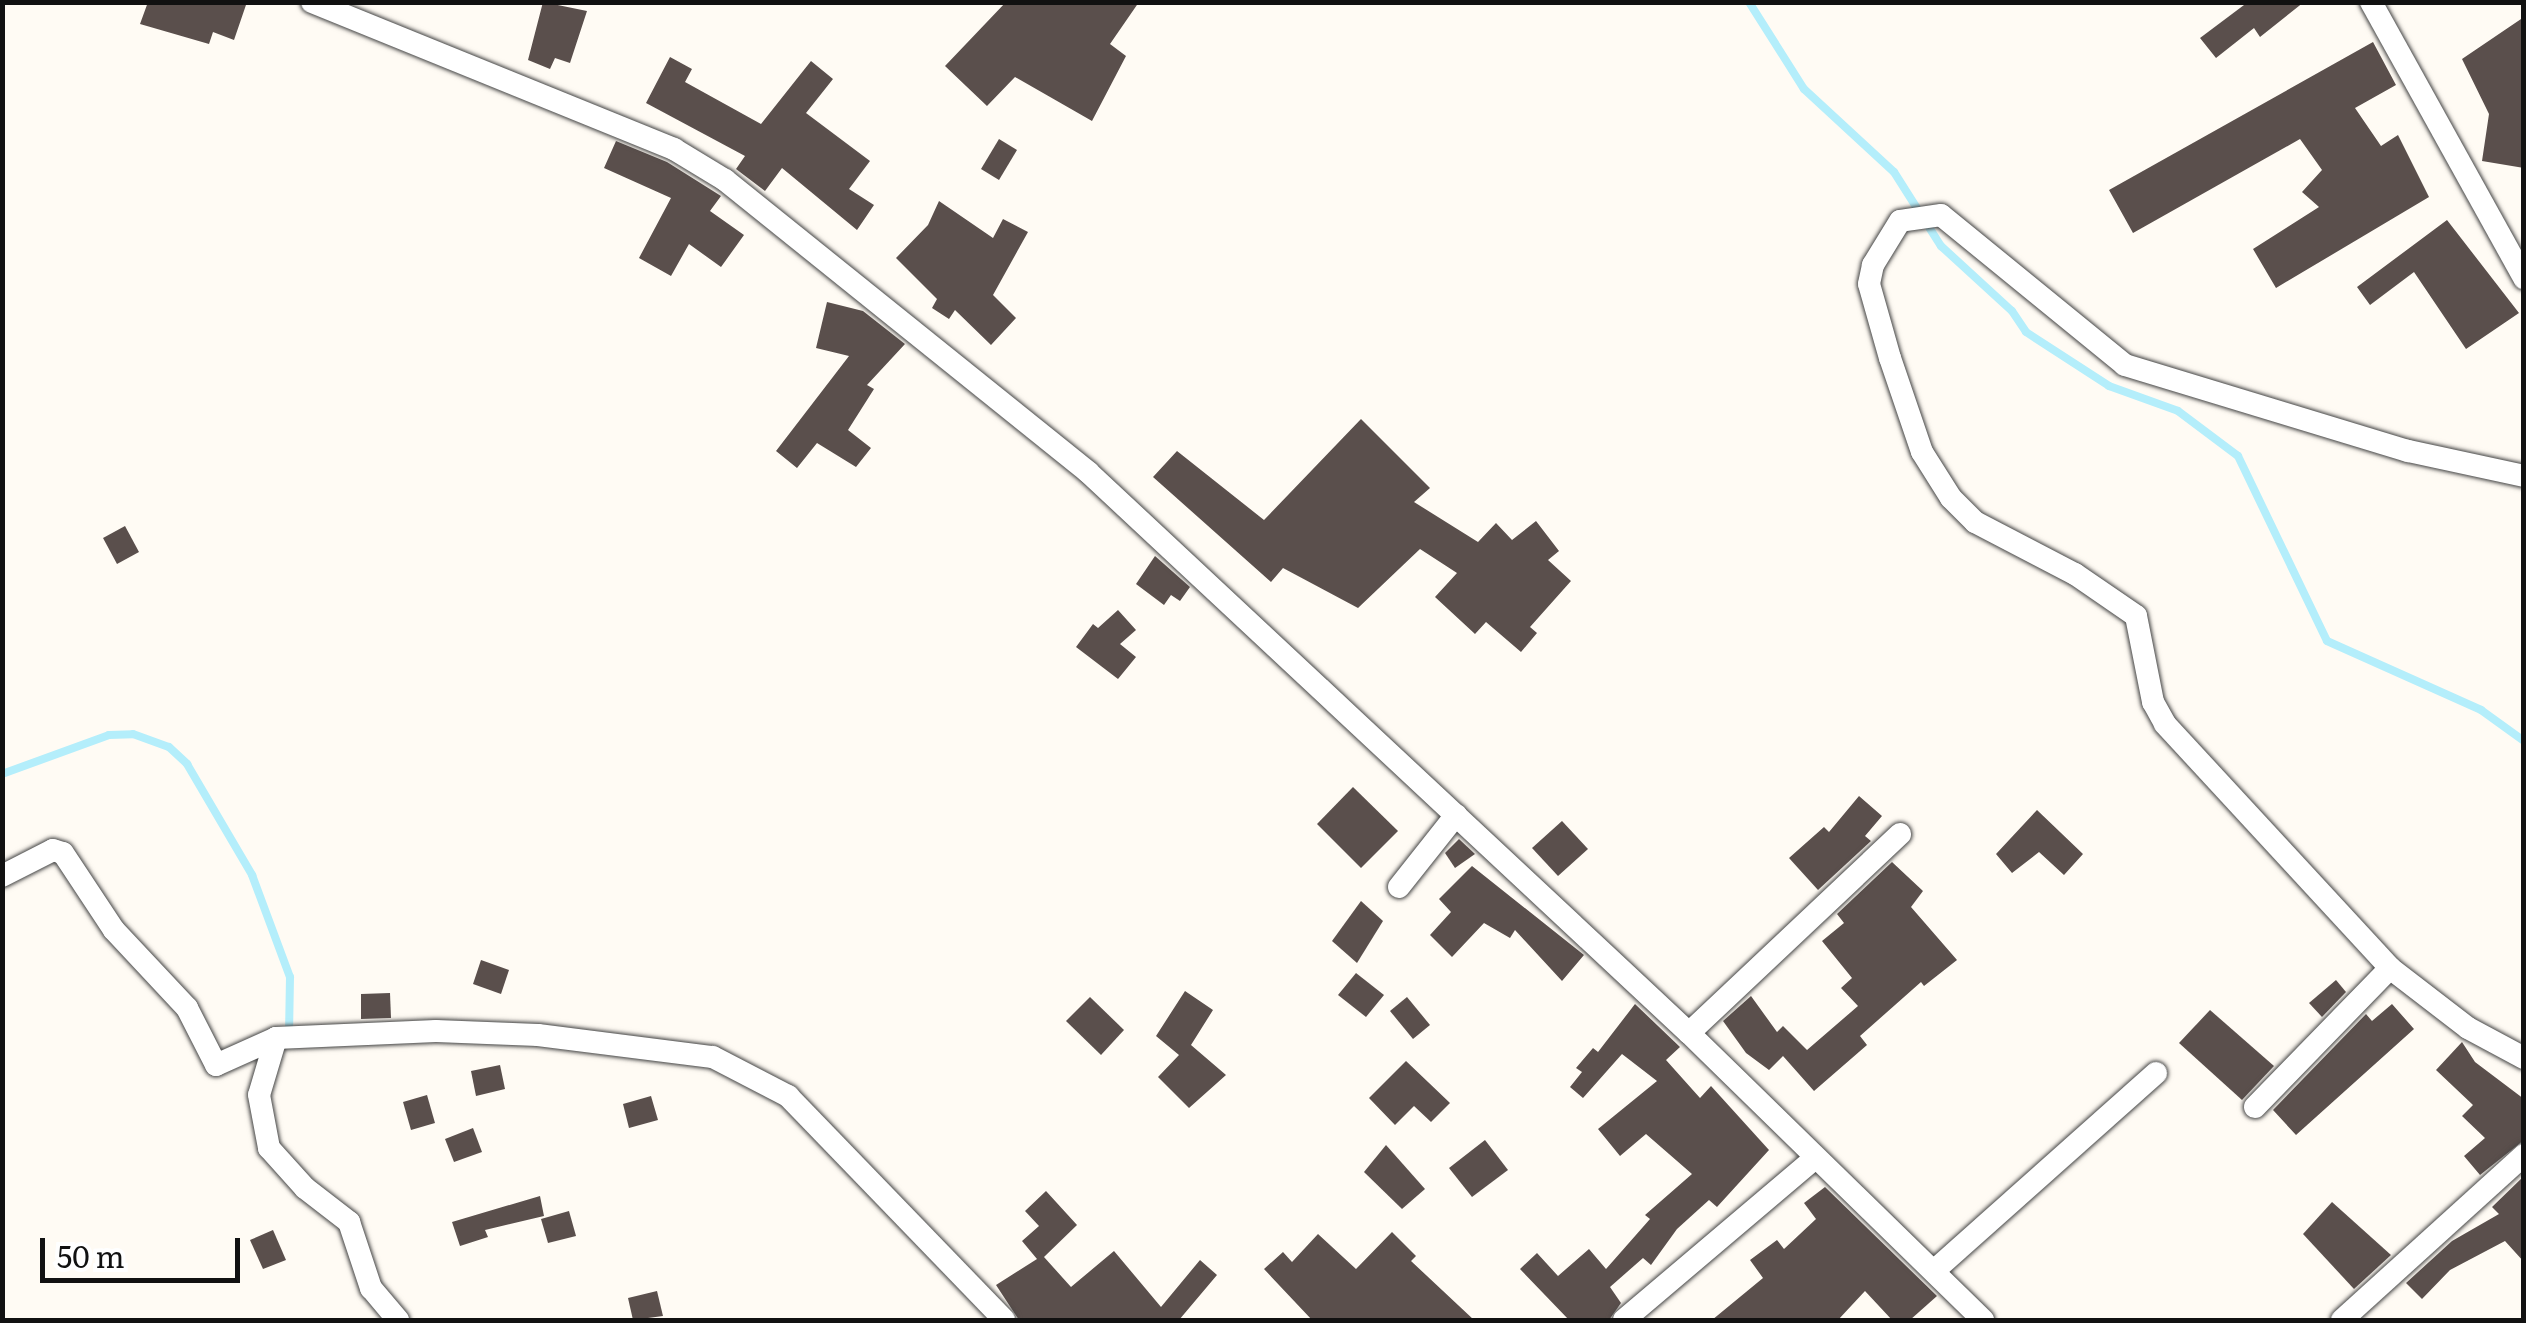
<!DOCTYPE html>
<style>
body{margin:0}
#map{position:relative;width:2526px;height:1323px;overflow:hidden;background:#fffbf4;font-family:Literata,serif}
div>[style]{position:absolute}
.stream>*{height:8px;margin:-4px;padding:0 4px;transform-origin:4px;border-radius:4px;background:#b4eefb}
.building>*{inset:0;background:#5a4f4c}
.roads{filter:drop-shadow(0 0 2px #444) drop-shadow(0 0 2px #444)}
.minor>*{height:22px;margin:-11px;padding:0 11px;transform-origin:11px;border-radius:11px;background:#fff}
span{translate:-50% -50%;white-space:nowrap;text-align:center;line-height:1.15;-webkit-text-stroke:10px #fff;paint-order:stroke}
.frame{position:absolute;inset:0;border:5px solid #111;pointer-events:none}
.scale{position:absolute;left:40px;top:1238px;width:200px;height:45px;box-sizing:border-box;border:5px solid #111;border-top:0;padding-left:12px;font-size:30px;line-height:35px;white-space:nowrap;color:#111;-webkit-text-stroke:8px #fff;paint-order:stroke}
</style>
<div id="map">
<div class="stream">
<i style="left:1749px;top:2px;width:103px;rotate:57.7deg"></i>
<i style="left:1804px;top:89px;width:122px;rotate:42.7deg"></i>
<i style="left:1894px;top:172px;width:88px;rotate:57.6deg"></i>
<i style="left:1941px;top:246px;width:96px;rotate:42.5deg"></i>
<i style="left:2012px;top:311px;width:25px;rotate:56deg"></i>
<i style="left:2026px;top:332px;width:99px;rotate:33deg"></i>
<i style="left:2109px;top:386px;width:73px;rotate:19.9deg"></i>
<i style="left:2178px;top:411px;width:75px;rotate:36.9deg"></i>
<i style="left:2238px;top:456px;width:205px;rotate:64.3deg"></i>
<i style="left:2327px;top:641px;width:169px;rotate:24.1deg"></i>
<i style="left:2481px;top:710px;width:53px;rotate:35.8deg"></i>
<i style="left:2px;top:774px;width:114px;rotate:-20deg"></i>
<i style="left:109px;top:735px;width:24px;rotate:-2deg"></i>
<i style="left:133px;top:734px;width:38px;rotate:20deg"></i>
<i style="left:169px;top:747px;width:25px;rotate:43deg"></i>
<i style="left:187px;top:764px;width:129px;rotate:59.6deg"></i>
<i style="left:252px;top:875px;width:109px;rotate:69.6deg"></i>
<i style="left:290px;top:977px;width:56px;rotate:91deg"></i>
</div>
<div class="building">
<i style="clip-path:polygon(148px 2px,247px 2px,234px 40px,213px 32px,209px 44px,140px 24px)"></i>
<i style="clip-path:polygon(543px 2px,587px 11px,570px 63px,555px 58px,550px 69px,528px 60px)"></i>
<i style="clip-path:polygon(1006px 2px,1139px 2px,1110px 44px,1126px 56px,1092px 121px,1015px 77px,987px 106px,945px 66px)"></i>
<i style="clip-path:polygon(2248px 2px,2304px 2px,2260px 37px,2254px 28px,2216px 58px,2200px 38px)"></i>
<i style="clip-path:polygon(2524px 17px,2524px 168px,2482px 161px,2489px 114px,2462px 59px)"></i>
<i style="clip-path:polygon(2373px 42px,2396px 85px,2355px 108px,2381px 146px,2398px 135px,2429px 197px,2276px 288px,2253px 249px,2319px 207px,2302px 192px,2322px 170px,2300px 139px,2133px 233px,2109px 190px)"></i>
<i style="clip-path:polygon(670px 57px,692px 69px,685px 82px,761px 124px,811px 61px,833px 79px,806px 113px,870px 161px,849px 189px,874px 205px,857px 230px,782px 168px,765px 191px,736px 169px,745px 156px,646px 103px)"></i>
<i style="clip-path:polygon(999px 139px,1017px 150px,999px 180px,981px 169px)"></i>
<i style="clip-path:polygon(616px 141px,667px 162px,721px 196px,710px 211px,744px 235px,721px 267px,689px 244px,671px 276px,639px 258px,671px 198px,604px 168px)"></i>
<i style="clip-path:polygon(939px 201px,993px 238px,1003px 219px,1028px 232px,993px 295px,1016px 318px,991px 345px,955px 310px,949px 319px,932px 308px,937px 299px,896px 258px,928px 225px)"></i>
<i style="clip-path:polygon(2447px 220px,2519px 313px,2466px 349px,2414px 272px,2370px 305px,2357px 287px)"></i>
<i style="clip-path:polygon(827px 302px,863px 311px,905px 344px,867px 385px,874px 389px,848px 430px,871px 448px,856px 467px,817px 443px,797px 468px,776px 451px,849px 356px,816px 348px)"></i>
<i style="clip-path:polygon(1361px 419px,1430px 488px,1414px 502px,1478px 542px,1496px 523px,1512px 540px,1536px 521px,1559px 551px,1548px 560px,1571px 581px,1530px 627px,1537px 633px,1521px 652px,1486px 622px,1475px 634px,1435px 597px,1457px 573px,1420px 549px,1358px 608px,1283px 568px,1271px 582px,1153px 477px,1177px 451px,1264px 520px)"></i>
<i style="clip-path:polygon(125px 526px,139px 552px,117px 564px,103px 538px)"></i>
<i style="clip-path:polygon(1155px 556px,1190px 587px,1180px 601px,1171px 595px,1164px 605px,1136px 584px)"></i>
<i style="clip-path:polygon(1118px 610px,1136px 630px,1120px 644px,1136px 657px,1118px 679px,1076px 647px,1093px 624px,1098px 628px)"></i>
<i style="clip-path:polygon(1353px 787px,1398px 831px,1361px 868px,1317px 824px)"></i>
<i style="clip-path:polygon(1859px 796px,1882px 816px,1865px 836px,1871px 841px,1818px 890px,1789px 858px,1824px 827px,1829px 832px)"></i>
<i style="clip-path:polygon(2037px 810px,2083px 854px,2064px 875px,2039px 852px,2012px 873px,1996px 854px)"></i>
<i style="clip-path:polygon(1562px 821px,1588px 849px,1558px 876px,1532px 848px)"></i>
<i style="clip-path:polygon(1459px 839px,1475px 854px,1455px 868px,1445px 853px)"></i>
<i style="clip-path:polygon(1892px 862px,1923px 891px,1911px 907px,1957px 960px,1924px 986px,1921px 982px,1860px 1036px,1867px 1045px,1814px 1091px,1783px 1056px,1769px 1070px,1746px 1053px,1723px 1021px,1751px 996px,1777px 1032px,1783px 1026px,1807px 1050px,1858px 1006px,1841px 988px,1852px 978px,1822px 941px,1844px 923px,1837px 914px)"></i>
<i style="clip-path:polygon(1472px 866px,1584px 955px,1562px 981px,1515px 930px,1510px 938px,1484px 923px,1452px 957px,1430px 935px,1451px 912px,1439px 899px)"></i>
<i style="clip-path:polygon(1361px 901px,1383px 921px,1357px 963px,1332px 941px)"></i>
<i style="clip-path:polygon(481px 960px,509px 970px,501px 994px,473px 984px)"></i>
<i style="clip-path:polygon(1356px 973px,1384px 995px,1366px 1017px,1338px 995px)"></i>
<i style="clip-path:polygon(2336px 980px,2346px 992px,2322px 1017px,2309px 1003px)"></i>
<i style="clip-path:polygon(1185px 991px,1213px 1010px,1191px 1045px,1226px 1075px,1189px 1108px,1158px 1077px,1179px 1055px,1156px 1036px)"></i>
<i style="clip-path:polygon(390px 993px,391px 1018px,361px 1019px,361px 994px)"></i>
<i style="clip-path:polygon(1090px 997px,1124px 1030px,1101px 1055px,1066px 1021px)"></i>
<i style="clip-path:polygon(1407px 997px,1430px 1025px,1413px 1039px,1390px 1011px)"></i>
<i style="clip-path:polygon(1635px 1004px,1680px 1047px,1666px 1060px,1700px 1098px,1711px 1086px,1769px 1150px,1717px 1207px,1709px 1200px,1677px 1229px,1651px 1265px,1643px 1258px,1610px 1287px,1621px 1303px,1609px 1320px,1569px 1320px,1520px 1269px,1537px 1253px,1558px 1276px,1589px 1249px,1606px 1269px,1650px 1219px,1645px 1215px,1692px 1174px,1646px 1134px,1620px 1156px,1598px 1129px,1657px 1081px,1622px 1054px,1583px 1098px,1570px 1087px,1582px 1072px,1576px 1068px,1593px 1048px,1598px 1052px)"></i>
<i style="clip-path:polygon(2392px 1004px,2414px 1029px,2296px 1135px,2273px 1110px,2366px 1014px,2372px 1021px)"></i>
<i style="clip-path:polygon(2210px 1010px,2274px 1066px,2242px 1100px,2179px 1043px)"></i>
<i style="clip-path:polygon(2462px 1042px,2475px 1062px,2524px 1099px,2524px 1140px,2480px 1175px,2464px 1156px,2485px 1138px,2462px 1116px,2473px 1105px,2436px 1070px)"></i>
<i style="clip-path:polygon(1406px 1061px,1450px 1103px,1431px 1122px,1414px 1106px,1395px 1125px,1369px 1098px)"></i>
<i style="clip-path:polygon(500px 1065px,505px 1089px,476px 1096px,471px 1071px)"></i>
<i style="clip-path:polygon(427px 1095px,435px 1123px,411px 1130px,403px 1102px)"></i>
<i style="clip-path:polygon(651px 1096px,658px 1120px,629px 1128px,623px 1104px)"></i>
<i style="clip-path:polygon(473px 1128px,482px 1152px,454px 1162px,445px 1139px)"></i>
<i style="clip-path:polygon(1485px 1140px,1508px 1170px,1472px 1197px,1449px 1168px)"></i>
<i style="clip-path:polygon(1386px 1145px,1425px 1189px,1402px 1209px,1364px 1172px)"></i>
<i style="clip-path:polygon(2524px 1176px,2524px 1262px,2505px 1241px,2450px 1270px,2422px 1299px,2406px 1283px,2452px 1241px,2499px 1214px,2492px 1207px)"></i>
<i style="clip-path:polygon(1825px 1187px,1937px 1296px,1910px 1320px,1892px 1320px,1865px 1291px,1838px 1320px,1712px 1320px,1763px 1278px,1750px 1260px,1777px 1240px,1784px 1249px,1816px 1219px,1804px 1203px)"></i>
<i style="clip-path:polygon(1046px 1191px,1077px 1225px,1044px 1257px,1071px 1287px,1114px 1251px,1161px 1307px,1200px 1260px,1217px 1275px,1179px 1320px,1019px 1320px,996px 1285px,1037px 1259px,1022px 1241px,1039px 1226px,1025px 1211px)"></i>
<i style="clip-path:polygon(540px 1196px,544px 1216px,485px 1230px,488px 1237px,460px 1246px,452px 1222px)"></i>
<i style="clip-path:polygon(2332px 1202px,2391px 1255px,2354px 1289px,2303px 1234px)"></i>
<i style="clip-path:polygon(569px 1211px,576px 1236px,548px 1243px,541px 1219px)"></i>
<i style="clip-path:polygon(273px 1230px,286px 1260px,263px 1269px,250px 1240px)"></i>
<i style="clip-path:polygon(1392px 1232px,1416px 1256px,1411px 1261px,1474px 1320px,1312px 1320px,1264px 1269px,1283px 1252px,1292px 1262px,1318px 1234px,1356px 1269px)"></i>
<i style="clip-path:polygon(657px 1291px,663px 1316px,633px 1320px,628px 1298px)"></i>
</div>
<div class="roads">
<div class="minor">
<i style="left:312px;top:2px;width:391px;rotate:22.1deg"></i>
<i style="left:674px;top:149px;width:60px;rotate:31.3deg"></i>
<i style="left:725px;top:180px;width:466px;rotate:38.8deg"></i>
<i style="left:1088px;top:472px;width:822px;rotate:43.03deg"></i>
<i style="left:1689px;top:1033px;width:411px;rotate:44.3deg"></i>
<i style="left:2371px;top:2px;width:316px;rotate:61deg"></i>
<i style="left:2524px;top:476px;width:119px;rotate:-167.8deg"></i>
<i style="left:2408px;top:451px;width:296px;rotate:-163.1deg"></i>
<i style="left:2125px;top:365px;width:237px;rotate:-140.8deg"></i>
<i style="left:1941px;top:215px;width:41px;rotate:171.7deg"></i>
<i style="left:1900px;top:221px;width:52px;rotate:121.5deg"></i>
<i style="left:1873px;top:265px;width:19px;rotate:102deg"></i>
<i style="left:1869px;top:284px;width:77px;rotate:74.2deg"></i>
<i style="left:1890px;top:358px;width:99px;rotate:71.2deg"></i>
<i style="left:1922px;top:452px;width:54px;rotate:57.8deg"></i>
<i style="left:1951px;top:498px;width:34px;rotate:45deg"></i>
<i style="left:1975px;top:522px;width:113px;rotate:27.5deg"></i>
<i style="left:2075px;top:574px;width:74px;rotate:34.5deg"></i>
<i style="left:2136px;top:616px;width:88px;rotate:78.8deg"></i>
<i style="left:2153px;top:702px;width:25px;rotate:61deg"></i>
<i style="left:2165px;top:724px;width:332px;rotate:47.3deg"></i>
<i style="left:2390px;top:968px;width:98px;rotate:37.6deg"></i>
<i style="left:2468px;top:1028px;width:64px;rotate:28.2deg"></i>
<i style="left:2px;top:876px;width:57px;rotate:-27deg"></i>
<i style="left:53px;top:850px;width:10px;rotate:17deg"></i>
<i style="left:63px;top:853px;width:92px;rotate:56.5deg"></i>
<i style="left:114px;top:930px;width:107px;rotate:46.9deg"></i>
<i style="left:187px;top:1008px;width:64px;rotate:63deg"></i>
<i style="left:216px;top:1065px;width:66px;rotate:-24.2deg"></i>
<i style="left:276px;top:1038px;width:160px;rotate:-2.5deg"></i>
<i style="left:436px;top:1031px;width:102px;rotate:2.2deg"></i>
<i style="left:538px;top:1035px;width:176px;rotate:7.2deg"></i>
<i style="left:713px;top:1057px;width:85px;rotate:27.5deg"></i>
<i style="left:788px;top:1096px;width:311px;rotate:46deg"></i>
<i style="left:1399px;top:887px;width:92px;rotate:-51.6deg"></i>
<i style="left:1689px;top:1033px;width:290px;rotate:-43.3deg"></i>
<i style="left:276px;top:1038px;width:59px;rotate:106.6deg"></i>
<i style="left:259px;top:1095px;width:54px;rotate:79.3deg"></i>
<i style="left:269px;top:1148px;width:54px;rotate:48deg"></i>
<i style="left:305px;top:1188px;width:56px;rotate:37.7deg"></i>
<i style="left:349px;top:1222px;width:70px;rotate:71.6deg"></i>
<i style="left:371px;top:1288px;width:42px;rotate:49.8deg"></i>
<i style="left:2255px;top:1107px;width:194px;rotate:-45.8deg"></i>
<i style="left:1935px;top:1270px;width:296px;rotate:-41.7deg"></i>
<i style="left:1624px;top:1320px;width:250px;rotate:-40.3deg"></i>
<i style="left:2342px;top:1320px;width:246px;rotate:-42.2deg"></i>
</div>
</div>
<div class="frame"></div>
<div class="scale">50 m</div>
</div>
